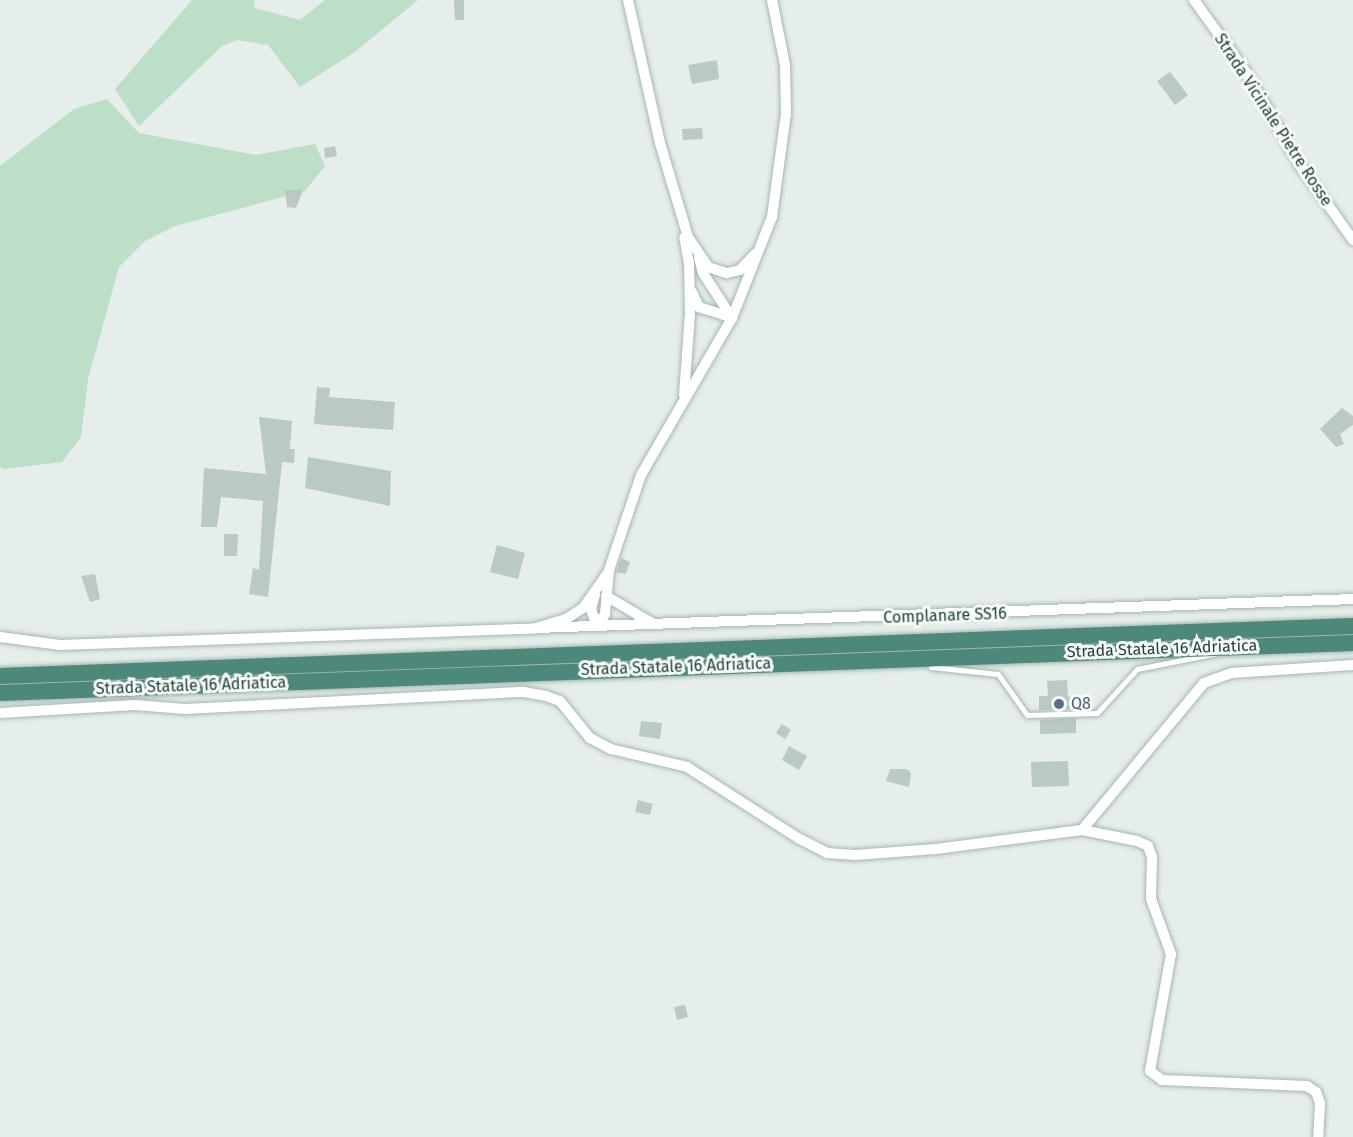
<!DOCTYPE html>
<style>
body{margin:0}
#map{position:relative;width:1353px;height:1137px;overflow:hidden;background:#e5eeea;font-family:"Fira Sans",sans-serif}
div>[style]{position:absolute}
.green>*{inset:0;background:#bedfc7}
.building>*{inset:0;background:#bac9c3}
.roads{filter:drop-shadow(0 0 2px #a7b7b1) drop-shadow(0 0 2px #a7b7b1)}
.service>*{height:5px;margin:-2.5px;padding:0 2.5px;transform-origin:2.5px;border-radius:2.5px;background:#fff}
.minor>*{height:10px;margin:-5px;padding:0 5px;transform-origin:5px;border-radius:5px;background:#fff}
.trunk>*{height:16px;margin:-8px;padding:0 8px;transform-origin:8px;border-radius:8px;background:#4c897a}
.dots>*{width:16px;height:16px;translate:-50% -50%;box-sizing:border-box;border:3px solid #f6faf8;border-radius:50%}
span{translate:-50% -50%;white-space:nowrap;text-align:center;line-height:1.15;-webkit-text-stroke:6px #f6faf8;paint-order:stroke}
.street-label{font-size:16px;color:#244139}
.service-label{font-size:16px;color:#4e5e75}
.left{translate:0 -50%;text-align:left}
</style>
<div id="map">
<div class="green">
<i style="clip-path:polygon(192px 0,255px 0,254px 8px,300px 20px,325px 0,418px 0,355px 52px,300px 87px,268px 45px,237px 40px,222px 46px,139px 126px,115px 89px)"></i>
<i style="clip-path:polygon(107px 99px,139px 133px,256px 155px,315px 144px,325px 166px,305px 191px,175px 226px,145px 241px,119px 267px,88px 379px,81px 437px,62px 462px,4px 469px,0 467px,0 166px,74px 109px)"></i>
</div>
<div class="building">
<i style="clip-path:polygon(454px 0,464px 0,464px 20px,455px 20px)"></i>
<i style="clip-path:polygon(717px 60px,719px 79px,692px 84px,688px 65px)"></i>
<i style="clip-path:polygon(1170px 72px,1188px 95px,1175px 105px,1157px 81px)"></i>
<i style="clip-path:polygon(702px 128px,703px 139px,683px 140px,682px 129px)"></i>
<i style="clip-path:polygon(335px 146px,337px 156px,325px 158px,324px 148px)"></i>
<i style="clip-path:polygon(285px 190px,303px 190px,296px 208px,287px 207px)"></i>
<i style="clip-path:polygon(317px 387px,330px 388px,329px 397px,395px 402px,393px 430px,314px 424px)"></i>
<i style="clip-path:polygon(1342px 408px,1353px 416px,1353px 425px,1340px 434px,1344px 444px,1336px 447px,1320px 429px)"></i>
<i style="clip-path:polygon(259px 417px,292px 421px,290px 449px,295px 449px,294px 463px,282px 462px,268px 597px,249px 594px,253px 568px,259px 570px,263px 501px,221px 497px,217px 527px,201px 527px,204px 468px,266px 474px)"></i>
<i style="clip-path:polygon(308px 457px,391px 471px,390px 506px,305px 488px)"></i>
<i style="clip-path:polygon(224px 534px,238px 534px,237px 556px,224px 556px)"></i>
<i style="clip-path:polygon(497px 545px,525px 553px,518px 579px,490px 572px)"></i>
<i style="clip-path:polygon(621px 558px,630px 562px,626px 574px,616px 572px)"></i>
<i style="clip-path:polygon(95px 574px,100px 599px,90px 602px,81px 576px)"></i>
<i style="clip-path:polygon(1067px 680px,1068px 697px,1075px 696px,1076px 709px,1039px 710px,1039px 696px,1048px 696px,1047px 681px)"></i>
<i style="clip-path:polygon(1076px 718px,1076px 733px,1040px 734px,1040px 720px)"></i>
<i style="clip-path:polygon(641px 721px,662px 723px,660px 739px,639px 736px)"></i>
<i style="clip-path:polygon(782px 724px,791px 730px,785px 739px,776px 733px)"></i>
<i style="clip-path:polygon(789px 746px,807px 756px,799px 770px,782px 760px)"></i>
<i style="clip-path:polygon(1068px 761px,1069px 786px,1032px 787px,1031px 762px)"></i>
<i style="clip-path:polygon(890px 769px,907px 769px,911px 773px,909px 787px,886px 781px)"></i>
<i style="clip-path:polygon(638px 800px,653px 804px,650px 815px,635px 812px)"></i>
<i style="clip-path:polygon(685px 1005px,688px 1017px,677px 1020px,674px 1007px)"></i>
</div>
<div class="roads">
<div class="service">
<i style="left:931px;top:667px;width:67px;rotate:6deg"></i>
<i style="left:998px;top:674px;width:50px;rotate:54.7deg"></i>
<i style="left:1027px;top:715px;width:70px;rotate:-1.6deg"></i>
<i style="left:1097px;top:713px;width:59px;rotate:-47.7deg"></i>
<i style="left:1137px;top:669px;width:83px;rotate:-11.2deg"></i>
</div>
<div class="minor">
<i style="left:628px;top:0;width:147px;rotate:77.4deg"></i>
<i style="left:660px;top:143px;width:98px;rotate:73.4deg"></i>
<i style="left:688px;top:237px;width:36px;rotate:56deg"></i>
<i style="left:708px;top:267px;width:20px;rotate:18deg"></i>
<i style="left:727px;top:273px;width:13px;rotate:-13deg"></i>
<i style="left:740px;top:270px;width:22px;rotate:-47deg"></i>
<i style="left:1194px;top:0;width:89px;rotate:54.2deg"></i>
<i style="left:1246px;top:72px;width:110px;rotate:59.9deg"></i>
<i style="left:1301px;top:167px;width:90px;rotate:54.5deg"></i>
<i style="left:699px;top:258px;width:16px;rotate:75deg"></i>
<i style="left:703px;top:273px;width:54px;rotate:57.2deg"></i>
<i style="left:692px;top:292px;width:17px;rotate:65deg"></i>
<i style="left:699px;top:307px;width:35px;rotate:18deg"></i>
<i style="left:684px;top:395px;width:81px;rotate:-85.8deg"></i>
<i style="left:690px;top:314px;width:50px;rotate:-91.1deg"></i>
<i style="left:689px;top:264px;width:27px;rotate:-100deg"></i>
<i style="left:595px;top:595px;width:15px;rotate:106deg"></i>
<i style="left:591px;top:609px;width:18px;rotate:71deg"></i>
<i style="left:606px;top:596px;width:53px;rotate:30.4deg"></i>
<i style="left:597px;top:626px;width:14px;rotate:-56deg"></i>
<i style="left:605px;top:614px;width:44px;rotate:-84.8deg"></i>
<i style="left:609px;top:570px;width:100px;rotate:-71.4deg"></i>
<i style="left:641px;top:475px;width:181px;rotate:-59.9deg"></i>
<i style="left:732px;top:318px;width:109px;rotate:-68.4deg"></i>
<i style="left:772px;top:217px;width:104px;rotate:-82.3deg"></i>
<i style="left:786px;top:114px;width:49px;rotate:-91.2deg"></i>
<i style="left:785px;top:65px;width:66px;rotate:-101.3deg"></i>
<i style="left:536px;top:628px;width:818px;rotate:-2.03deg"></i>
<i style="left:0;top:637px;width:61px;rotate:7.6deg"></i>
<i style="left:60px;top:645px;width:476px;rotate:-2deg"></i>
<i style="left:536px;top:628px;width:31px;rotate:-17deg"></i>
<i style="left:566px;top:619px;width:20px;rotate:-33deg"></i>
<i style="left:583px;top:608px;width:42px;rotate:-54.8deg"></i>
<i style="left:0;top:713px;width:135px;rotate:-3.4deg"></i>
<i style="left:135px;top:705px;width:50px;rotate:4.6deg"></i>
<i style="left:185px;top:709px;width:339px;rotate:-2.9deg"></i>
<i style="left:524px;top:692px;width:22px;rotate:10deg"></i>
<i style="left:546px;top:696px;width:15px;rotate:20deg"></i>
<i style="left:560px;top:701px;width:48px;rotate:51deg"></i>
<i style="left:590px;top:738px;width:24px;rotate:28deg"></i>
<i style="left:611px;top:749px;width:78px;rotate:13.3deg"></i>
<i style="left:687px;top:767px;width:132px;rotate:32.6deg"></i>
<i style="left:798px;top:838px;width:33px;rotate:27deg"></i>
<i style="left:827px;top:853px;width:28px;rotate:4deg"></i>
<i style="left:855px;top:855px;width:81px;rotate:-4.2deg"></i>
<i style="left:936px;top:849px;width:147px;rotate:-7.4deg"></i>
<i style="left:1082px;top:830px;width:191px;rotate:-50.3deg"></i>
<i style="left:1204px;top:683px;width:30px;rotate:-20deg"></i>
<i style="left:1232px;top:673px;width:121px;rotate:-3.8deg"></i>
<i style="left:1082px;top:830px;width:56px;rotate:11.3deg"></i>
<i style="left:1137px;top:841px;width:12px;rotate:24deg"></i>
<i style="left:1148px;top:846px;width:12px;rotate:70deg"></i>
<i style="left:1152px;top:857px;width:42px;rotate:91.4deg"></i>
<i style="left:1151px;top:899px;width:59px;rotate:70deg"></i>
<i style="left:1171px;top:954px;width:119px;rotate:100.2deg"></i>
<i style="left:1150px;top:1071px;width:15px;rotate:37deg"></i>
<i style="left:1162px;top:1080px;width:145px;rotate:2.4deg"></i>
<i style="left:1307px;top:1086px;width:11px;rotate:34deg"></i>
<i style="left:1316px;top:1092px;width:12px;rotate:70deg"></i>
<i style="left:1320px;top:1103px;width:34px;rotate:93deg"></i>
</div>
<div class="trunk">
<i style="left:0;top:676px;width:1354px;rotate:-2.12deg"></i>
<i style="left:0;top:693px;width:1354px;rotate:-2.12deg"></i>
</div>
</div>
<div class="dots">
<i style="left:1059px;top:704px;background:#5c6f8a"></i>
</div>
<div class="street-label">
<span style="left:1273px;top:120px;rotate:57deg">Strada Vicinale Pietre Rosse</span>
<span style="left:945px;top:616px;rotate:-2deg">Complanare SS16</span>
<span style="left:1162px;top:649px;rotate:-2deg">Strada Statale 16 Adriatica</span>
<span style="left:676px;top:667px;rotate:-2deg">Strada Statale 16 Adriatica</span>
<span style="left:191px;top:686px;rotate:-2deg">Strada Statale 16 Adriatica</span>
</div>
<div class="service-label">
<span class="left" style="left:1071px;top:704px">Q8</span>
</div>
</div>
